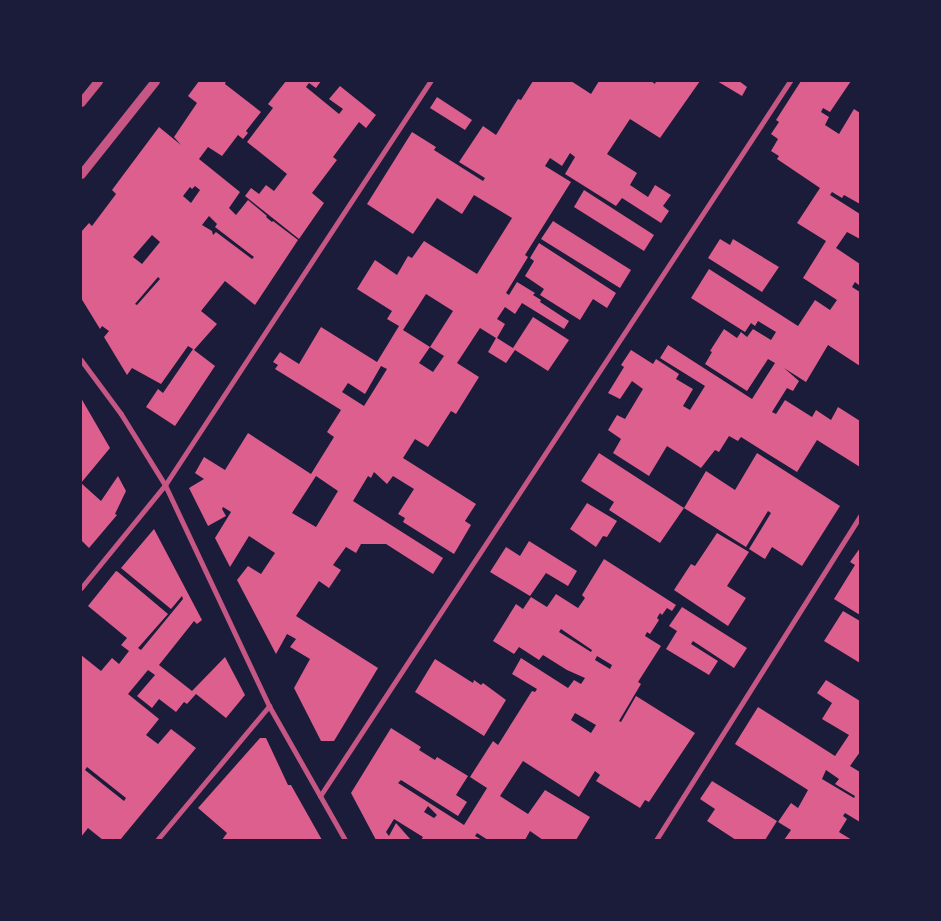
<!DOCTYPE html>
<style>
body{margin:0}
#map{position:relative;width:941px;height:921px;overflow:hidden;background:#1b1b3a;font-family:"Source Serif 4",serif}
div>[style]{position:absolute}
.building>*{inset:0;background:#dd5f8e}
.minor>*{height:5px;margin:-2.5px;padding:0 2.5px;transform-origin:2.5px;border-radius:2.5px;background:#c65784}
.tertiary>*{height:9px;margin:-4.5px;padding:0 4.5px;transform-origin:4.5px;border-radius:4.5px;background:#c65784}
span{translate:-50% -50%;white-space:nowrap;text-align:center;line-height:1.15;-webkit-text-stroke:4px #1b1b3a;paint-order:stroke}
.frame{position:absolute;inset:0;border:82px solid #1b1b3a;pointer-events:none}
</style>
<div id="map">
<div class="building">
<i style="clip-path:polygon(evenodd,199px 81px,226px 81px,225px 84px,261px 112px,246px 131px,248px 133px,243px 139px,238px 135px,222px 156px,208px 147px,199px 159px,240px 192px,229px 208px,236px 215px,248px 200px,267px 216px,266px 217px,272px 222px,273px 221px,298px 240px,255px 305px,225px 281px,201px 311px,217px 324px,194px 350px,215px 366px,175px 426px,146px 407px,158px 389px,163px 393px,193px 349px,188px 346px,161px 384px,132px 368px,127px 375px,104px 337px,109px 331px,102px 326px,100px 329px,81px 298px,81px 232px,89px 223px,92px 226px,116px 194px,112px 190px,159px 127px,181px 145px,174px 137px,197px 103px,188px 96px,199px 81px,195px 186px,200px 190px,191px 203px,183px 196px,190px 187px,192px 189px,195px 186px,199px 81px,209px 216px,217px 224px,215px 227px,254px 257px,252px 259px,216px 232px,213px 235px,212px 231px,202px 225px,209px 216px,199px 81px,152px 235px,160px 242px,142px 264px,133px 257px,152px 235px,199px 81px,158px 277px,160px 279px,137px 305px,135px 304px,158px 277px)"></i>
<i style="clip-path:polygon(286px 81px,321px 81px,316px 88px,309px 83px,306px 87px,339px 114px,343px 109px,329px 99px,340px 86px,376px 115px,366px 128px,359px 122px,333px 157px,337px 160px,312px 193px,324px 203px,299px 239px,245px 196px,251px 188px,259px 194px,266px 185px,274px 191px,287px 174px,247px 142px,273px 108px,268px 104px)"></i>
<i style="clip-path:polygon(evenodd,533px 81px,571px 81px,591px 94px,599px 81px,651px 81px,655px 84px,656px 81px,700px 81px,660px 138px,630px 119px,607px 154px,637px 173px,630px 185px,648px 197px,655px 185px,671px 195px,663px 206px,669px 211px,661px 223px,622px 198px,616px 206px,565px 174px,575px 157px,570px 153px,562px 166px,550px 158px,545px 166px,571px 182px,525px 255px,528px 257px,506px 293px,509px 295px,517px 282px,535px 293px,533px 295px,541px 300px,540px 302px,569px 321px,564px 329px,522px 303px,515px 314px,505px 307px,497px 319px,505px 324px,497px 338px,513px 348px,533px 317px,569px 340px,548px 371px,515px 350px,506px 363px,488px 352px,496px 338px,480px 328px,457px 363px,479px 377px,456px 414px,451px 411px,428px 447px,415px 439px,403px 458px,476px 504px,465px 521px,471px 525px,454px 554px,403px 522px,405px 518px,398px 514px,414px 489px,393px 476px,387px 484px,374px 472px,371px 478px,368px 476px,353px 501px,443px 558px,433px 574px,386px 544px,361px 544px,356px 553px,346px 547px,333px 565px,341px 570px,329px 588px,319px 581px,296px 616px,378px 668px,334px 741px,321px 741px,294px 688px,310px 659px,290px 647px,296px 639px,287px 634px,276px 654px,237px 580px,248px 566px,261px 574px,275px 553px,249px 536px,230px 567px,215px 538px,231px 512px,223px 507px,222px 509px,226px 516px,208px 526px,189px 488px,204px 479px,195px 473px,204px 457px,225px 470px,248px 433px,311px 474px,334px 437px,327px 432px,341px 410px,275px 369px,278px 365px,273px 362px,280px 352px,299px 364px,321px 327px,377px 362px,399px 326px,387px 319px,392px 311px,357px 289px,375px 260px,397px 275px,408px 256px,412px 258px,424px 241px,477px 274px,512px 218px,474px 195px,462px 214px,437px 198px,413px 234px,367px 204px,412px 132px,436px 147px,434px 150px,483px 181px,485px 178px,459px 162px,483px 126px,496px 135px,518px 99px,521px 100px,533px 81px,426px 294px,453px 311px,430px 347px,403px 330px,426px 294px,533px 81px,430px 347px,444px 356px,433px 372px,419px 363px,430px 347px,533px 81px,381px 366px,387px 369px,364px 406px,342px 392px,348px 383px,365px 394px,381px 366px,533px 81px,316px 476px,338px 491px,316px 527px,292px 513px,316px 476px)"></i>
<i style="clip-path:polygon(717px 81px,739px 81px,747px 87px,742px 96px)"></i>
<i style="clip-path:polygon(801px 81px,851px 81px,830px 112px,823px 108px,821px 112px,829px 117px,825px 125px,839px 134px,854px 109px,860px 113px,860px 204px,844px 195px,842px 198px,832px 192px,830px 195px,860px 214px,860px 239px,847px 232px,836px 248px,860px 264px,860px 286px,855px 282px,852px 287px,860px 292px,860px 366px,828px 345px,806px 382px,784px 368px,799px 381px,793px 391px,787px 388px,772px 412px,776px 414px,785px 400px,812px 417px,816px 410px,831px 420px,838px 407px,860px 421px,860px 467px,817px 440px,797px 472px,741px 437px,738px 441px,729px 436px,719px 452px,715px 450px,701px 468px,667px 446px,649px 476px,613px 453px,621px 439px,608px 430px,617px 415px,625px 419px,643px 389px,632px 381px,620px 399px,608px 393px,624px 367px,621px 365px,631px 350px,653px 364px,656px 359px,679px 374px,676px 379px,693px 389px,683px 406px,690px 410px,705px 386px,660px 358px,668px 345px,752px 399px,775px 363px,768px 359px,747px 391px,705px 364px,712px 352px,710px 351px,724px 329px,737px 338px,741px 332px,747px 337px,753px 329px,771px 340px,776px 332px,758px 321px,755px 326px,751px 323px,745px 332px,691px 298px,709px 269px,798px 326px,815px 300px,830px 310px,837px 300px,803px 278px,826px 241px,797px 223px,820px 188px,777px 159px,779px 156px,771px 151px,778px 139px,771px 134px,779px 122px,776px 120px)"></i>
<i style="clip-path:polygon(437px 97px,472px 120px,465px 130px,430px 108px)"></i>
<i style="clip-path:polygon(584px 190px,654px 235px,644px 251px,574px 207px)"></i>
<i style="clip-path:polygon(553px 221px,631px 270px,620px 288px,541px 239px)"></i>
<i style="clip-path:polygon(720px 239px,730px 245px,733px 239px,779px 267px,762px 292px,708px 258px)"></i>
<i style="clip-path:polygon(539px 243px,616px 293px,607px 308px,593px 299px,580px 320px,540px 295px,544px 289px,525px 276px,534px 261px,530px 258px)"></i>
<i style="clip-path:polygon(81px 398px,110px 448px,81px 483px,101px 501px,118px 476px,126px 491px,115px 514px,117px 515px,89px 548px,81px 540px)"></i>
<i style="clip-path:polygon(599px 453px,684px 508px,660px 543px,609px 510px,614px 502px,581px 481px)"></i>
<i style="clip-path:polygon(757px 453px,840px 506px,802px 566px,772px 547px,765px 559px,749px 549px,771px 513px,768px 511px,746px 547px,684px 508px,706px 471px,735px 490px)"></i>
<i style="clip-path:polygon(587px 503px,617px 521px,607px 537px,603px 536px,596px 547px,570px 529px)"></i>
<i style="clip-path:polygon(evenodd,154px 529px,202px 620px,197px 624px,194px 621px,159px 665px,192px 691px,225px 657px,245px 695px,226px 718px,196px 694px,187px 704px,184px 702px,176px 712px,159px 699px,152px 708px,137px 696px,155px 675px,148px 670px,128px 694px,159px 719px,146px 735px,158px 744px,171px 729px,196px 748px,120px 840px,103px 840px,88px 828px,81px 837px,81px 655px,101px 671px,112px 658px,119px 664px,129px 651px,121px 645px,127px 638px,88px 606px,116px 571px,118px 572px,168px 614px,138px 648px,141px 650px,183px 599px,182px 596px,171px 609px,121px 568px,154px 529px,87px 767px,126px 798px,124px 801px,85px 770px,87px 767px)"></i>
<i style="clip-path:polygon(717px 533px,749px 552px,727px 586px,746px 598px,728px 626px,674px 590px,691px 564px,695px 566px)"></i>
<i style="clip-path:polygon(529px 541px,577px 571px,568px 586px,546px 573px,530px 596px,490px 572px,506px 547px,520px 556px)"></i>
<i style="clip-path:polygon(860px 548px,860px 615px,834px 599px,855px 565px,850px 562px)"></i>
<i style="clip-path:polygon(evenodd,604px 559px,676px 605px,672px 611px,667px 608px,662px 615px,660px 613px,657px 618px,659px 620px,650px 634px,647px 632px,645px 636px,661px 646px,638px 682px,641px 684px,619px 721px,621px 722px,636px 696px,695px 733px,649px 802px,645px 800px,640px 808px,596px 781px,600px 775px,595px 771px,579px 797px,523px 761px,500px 796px,528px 814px,545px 790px,590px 817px,576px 840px,543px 840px,530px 831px,525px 840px,488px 840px,477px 833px,475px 836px,482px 840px,421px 840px,423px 837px,394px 819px,386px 832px,389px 836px,396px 823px,411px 840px,376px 840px,351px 793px,391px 728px,421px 747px,419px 750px,435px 760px,437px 757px,468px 776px,456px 795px,467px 802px,458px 816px,401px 780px,398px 783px,464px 825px,487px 788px,470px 777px,493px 741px,498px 745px,532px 691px,535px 692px,537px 689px,512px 674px,521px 658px,568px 688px,574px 680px,581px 684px,585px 678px,567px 670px,543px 655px,539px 660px,519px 647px,514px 654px,493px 641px,516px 604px,523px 609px,531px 597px,547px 607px,556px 594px,578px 608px,585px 598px,582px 595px,604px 559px,561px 629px,592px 650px,591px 652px,559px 632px,561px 629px,604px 559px,597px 656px,612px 665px,610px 669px,595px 660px,597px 656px,604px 559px,575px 713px,596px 725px,591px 733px,571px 720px,575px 713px,604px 559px,428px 806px,437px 815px,434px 818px,424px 812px,428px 806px)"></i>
<i style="clip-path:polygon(682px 607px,747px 648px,734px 668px,693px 641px,691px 644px,718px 661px,709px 675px,666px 649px,677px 631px,669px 626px)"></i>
<i style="clip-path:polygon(843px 611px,860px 621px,860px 663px,824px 641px)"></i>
<i style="clip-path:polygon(435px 659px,473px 683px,474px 680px,481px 685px,483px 683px,506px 700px,484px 736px,415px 692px)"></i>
<i style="clip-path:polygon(evenodd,826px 680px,860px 701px,860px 752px,850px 766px,860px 772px,860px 822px,845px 813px,843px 816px,847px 819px,839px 832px,852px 840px,784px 840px,791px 830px,778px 822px,791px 803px,798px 808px,808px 790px,735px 744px,758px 707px,835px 756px,849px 735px,822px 719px,832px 703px,817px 693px,826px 680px,826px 770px,839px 779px,835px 784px,855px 796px,854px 798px,822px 779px,826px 770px)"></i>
<i style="clip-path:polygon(260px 738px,266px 738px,288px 785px,291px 785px,322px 840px,222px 840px,227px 833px,198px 808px)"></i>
<i style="clip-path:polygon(712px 781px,777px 821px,765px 840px,736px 840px,707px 821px,715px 809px,700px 799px)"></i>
</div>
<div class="minor">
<i style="left:81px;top:360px;width:67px;rotate:53.5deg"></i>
<i style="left:121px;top:414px;width:84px;rotate:58.2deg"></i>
<i style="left:165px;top:485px;width:244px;rotate:64.8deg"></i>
<i style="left:269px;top:706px;width:154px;rotate:60.4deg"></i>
<i style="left:81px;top:588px;width:133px;rotate:-50.8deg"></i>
<i style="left:165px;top:485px;width:483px;rotate:-56.7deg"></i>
<i style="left:320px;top:796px;width:856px;rotate:-56.68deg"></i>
<i style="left:157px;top:840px;width:175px;rotate:-50.1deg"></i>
<i style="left:656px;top:840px;width:383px;rotate:-57.8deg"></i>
</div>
<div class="tertiary">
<i style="left:81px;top:102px;width:27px;rotate:-51deg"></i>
<i style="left:81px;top:174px;width:119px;rotate:-51.5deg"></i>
</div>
<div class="frame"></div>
</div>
